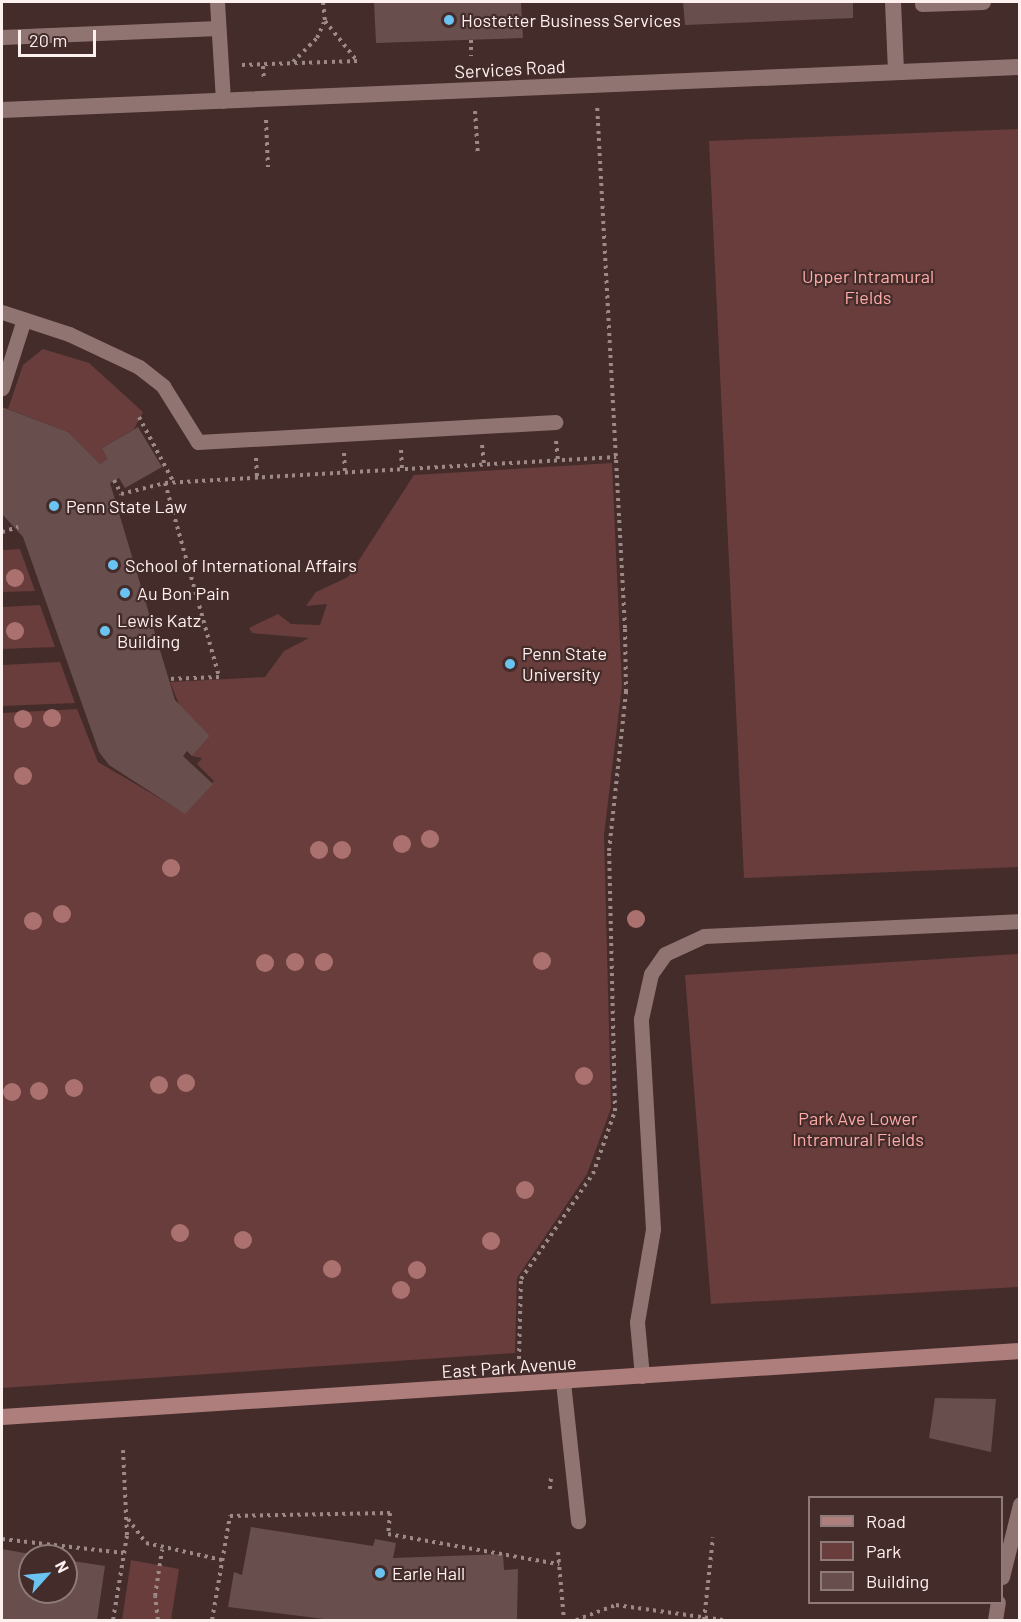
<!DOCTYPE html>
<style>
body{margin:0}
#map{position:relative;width:1021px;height:1622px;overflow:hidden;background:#442c2b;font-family:Barlow,sans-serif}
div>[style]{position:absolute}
.green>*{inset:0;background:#683d3b}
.building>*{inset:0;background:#684e4c}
.path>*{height:4px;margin-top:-2px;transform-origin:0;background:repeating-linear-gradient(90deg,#9c8988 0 3px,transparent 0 7.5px)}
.service>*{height:15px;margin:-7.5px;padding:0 7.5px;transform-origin:7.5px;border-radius:7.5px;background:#907472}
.minor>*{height:16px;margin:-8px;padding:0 8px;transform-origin:8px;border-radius:8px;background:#907472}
.secondary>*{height:16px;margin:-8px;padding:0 8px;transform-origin:8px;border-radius:8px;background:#ae7e7c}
.trees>*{width:18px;height:18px;margin:-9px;border-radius:50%;background:#aa716f}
.dots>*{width:16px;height:16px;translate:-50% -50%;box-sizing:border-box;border:3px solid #442c2b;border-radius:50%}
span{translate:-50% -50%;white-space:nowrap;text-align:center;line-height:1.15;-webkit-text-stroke:4.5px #442c2b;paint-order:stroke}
.poi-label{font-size:18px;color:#fef0ef}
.left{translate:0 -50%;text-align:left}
.street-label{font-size:18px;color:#fef0ef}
.park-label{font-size:18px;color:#feaaa6}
.frame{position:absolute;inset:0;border:3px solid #fef0ef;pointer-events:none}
.legend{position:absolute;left:808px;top:1496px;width:195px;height:108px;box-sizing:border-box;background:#442c2b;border:2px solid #8e7a79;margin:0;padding:8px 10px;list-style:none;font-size:18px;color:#fef0ef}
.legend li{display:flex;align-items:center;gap:12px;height:30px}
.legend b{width:30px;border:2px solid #8e7a79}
.north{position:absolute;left:18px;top:1544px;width:60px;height:60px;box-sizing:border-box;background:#442c2b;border:2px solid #8e7a79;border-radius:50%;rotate:63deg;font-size:16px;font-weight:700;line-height:24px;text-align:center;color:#fef0ef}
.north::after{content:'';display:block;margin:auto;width:21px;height:27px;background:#6ac3f1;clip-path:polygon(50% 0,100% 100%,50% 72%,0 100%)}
.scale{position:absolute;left:18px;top:30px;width:78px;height:27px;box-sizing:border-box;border:3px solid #fef0ef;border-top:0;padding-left:8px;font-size:18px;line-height:21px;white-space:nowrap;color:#fef0ef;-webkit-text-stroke:4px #442c2b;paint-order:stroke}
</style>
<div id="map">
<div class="green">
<i style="clip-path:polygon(1019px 129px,1019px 867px,744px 878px,709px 141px)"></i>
<i style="clip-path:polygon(43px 349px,89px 363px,143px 412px,134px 429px,102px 448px,107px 459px,100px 464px,68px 432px,8px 409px,23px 365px)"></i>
<i style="clip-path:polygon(612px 463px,622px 686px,604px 835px,611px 1108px,587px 1174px,517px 1278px,515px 1353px,2px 1388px,2px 713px,77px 709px,98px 762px,185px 813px,214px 781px,197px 764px,202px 758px,192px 756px,210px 736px,181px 709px,170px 682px,265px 677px,284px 651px,309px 638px,252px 633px,249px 628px,278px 614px,291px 624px,320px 625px,327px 604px,306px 606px,316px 592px,348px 577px,414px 475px)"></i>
<i style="clip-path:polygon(20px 549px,35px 591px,2px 592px,2px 550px)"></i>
<i style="clip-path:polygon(40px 605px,55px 647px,2px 649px,2px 607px)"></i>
<i style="clip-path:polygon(60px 662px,75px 703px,2px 706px,2px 665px)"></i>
<i style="clip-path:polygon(1019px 954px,1019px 1287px,711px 1304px,685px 975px)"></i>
<i style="clip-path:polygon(131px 1560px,179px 1569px,171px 1620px,122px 1620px)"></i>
</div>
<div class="building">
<i style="clip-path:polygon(374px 2px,521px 2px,523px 38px,376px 43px)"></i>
<i style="clip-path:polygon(683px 2px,853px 2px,853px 18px,685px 25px)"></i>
<i style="clip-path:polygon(2px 407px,68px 432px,100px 464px,107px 459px,102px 448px,138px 427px,162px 467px,125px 488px,119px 478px,110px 483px,175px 700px,210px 736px,192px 756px,187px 751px,183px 756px,213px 784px,185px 814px,109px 765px,99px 752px,23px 537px,2px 514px)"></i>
<i style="clip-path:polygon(935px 1398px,996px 1399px,991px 1452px,929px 1438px)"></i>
<i style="clip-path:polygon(251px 1527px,373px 1546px,375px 1539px,396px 1543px,393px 1558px,503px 1554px,504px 1570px,518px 1569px,517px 1620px,332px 1620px,228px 1607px,234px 1572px,242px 1575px)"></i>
<i style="clip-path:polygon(2px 1549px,30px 1554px,30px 1592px,66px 1592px,66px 1560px,105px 1566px,97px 1620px,2px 1620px)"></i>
</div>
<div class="path">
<i style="left:323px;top:2px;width:19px;rotate:84deg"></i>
<i style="left:325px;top:21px;width:51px;rotate:51.3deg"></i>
<i style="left:471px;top:40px;width:16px;rotate:90deg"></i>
<i style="left:293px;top:62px;width:34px;rotate:-45deg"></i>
<i style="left:317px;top:38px;width:17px;rotate:-66deg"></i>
<i style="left:242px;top:65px;width:116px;rotate:-2deg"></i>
<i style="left:263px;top:66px;width:14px;rotate:86deg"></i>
<i style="left:475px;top:111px;width:45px;rotate:86.2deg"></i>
<i style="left:266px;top:120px;width:47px;rotate:87.6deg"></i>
<i style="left:139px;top:417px;width:75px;rotate:62.1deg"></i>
<i style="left:556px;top:441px;width:20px;rotate:84deg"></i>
<i style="left:482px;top:445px;width:20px;rotate:84deg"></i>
<i style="left:401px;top:450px;width:20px;rotate:87deg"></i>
<i style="left:344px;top:453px;width:20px;rotate:87deg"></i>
<i style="left:256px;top:458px;width:20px;rotate:87deg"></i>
<i style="left:114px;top:480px;width:16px;rotate:63deg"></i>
<i style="left:121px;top:494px;width:45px;rotate:-14deg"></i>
<i style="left:165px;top:483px;width:452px;rotate:-3.3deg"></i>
<i style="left:165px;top:483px;width:201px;rotate:74.4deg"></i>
<i style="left:219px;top:677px;width:51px;rotate:177.8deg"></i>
<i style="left:2px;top:532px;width:17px;rotate:-17deg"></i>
<i style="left:519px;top:1359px;width:80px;rotate:-88.6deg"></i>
<i style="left:521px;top:1279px;width:127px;rotate:-55.6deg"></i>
<i style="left:593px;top:1174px;width:67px;rotate:-70.8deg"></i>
<i style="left:615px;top:1111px;width:260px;rotate:-91.3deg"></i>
<i style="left:609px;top:851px;width:160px;rotate:-83.9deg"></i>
<i style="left:626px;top:692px;width:64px;rotate:-90.9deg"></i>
<i style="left:625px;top:628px;width:524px;rotate:-93.06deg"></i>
<i style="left:550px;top:1489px;width:11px;rotate:-85deg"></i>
<i style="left:128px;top:1519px;width:30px;rotate:53deg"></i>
<i style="left:146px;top:1543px;width:78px;rotate:12.6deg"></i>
<i style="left:2px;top:1539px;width:122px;rotate:6.6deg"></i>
<i style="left:558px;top:1552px;width:68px;rotate:85deg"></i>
<i style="left:113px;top:1620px;width:86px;rotate:-80.6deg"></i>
<i style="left:127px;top:1535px;width:85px;rotate:-92.7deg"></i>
<i style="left:158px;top:1620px;width:24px;rotate:-97deg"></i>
<i style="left:155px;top:1596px;width:47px;rotate:-81.3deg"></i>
<i style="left:212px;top:1620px;width:106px;rotate:-80.2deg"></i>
<i style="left:230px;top:1516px;width:160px;rotate:-1.1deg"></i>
<i style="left:390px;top:1513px;width:21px;rotate:95deg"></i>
<i style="left:388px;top:1534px;width:174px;rotate:10deg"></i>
<i style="left:576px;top:1620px;width:43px;rotate:-20.6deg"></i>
<i style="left:616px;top:1605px;width:108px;rotate:8deg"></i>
<i style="left:704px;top:1620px;width:83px;rotate:-83.8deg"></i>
</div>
<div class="service">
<i style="left:217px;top:2px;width:99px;rotate:86.5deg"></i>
<i style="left:922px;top:4px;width:61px;rotate:-1.9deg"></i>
<i style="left:2px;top:37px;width:216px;rotate:-2.4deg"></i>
<i style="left:2px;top:312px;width:71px;rotate:18.2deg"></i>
<i style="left:69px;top:334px;width:77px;rotate:25.2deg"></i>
<i style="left:139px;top:367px;width:31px;rotate:38deg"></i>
<i style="left:163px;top:386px;width:66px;rotate:58deg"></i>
<i style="left:198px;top:442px;width:358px;rotate:-3.2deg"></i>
<i style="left:2px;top:388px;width:72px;rotate:-72.3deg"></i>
<i style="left:642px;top:1376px;width:54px;rotate:-95.3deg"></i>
<i style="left:637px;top:1322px;width:94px;rotate:-80.2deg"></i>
<i style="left:653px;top:1229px;width:210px;rotate:-93.3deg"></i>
<i style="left:641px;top:1019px;width:46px;rotate:-77.5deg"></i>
<i style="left:651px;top:974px;width:24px;rotate:-55deg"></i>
<i style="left:665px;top:954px;width:43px;rotate:-24.8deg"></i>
<i style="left:704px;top:936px;width:316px;rotate:-2.7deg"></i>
<i style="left:563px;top:1382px;width:140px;rotate:83.8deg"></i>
<i style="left:1002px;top:1577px;width:75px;rotate:-76.1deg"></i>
<i style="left:995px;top:1620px;width:18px;rotate:-81deg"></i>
</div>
<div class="minor">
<i style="left:893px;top:2px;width:70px;rotate:87.5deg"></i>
<i style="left:2px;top:110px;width:1019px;rotate:-2.42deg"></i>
</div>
<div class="secondary">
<i style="left:2px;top:1417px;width:1020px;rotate:-3.71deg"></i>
</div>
<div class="trees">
<i style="left:15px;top:578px"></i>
<i style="left:15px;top:631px"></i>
<i style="left:52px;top:718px"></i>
<i style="left:23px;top:719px"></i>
<i style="left:23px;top:776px"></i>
<i style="left:430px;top:839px"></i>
<i style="left:402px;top:844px"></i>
<i style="left:319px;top:850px"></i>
<i style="left:342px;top:850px"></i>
<i style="left:171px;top:868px"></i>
<i style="left:62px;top:914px"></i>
<i style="left:636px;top:919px"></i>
<i style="left:33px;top:921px"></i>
<i style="left:542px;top:961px"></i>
<i style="left:295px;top:962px"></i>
<i style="left:324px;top:962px"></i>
<i style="left:265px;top:963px"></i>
<i style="left:584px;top:1076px"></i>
<i style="left:186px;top:1083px"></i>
<i style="left:159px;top:1085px"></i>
<i style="left:74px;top:1088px"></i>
<i style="left:39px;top:1091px"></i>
<i style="left:12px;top:1092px"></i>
<i style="left:525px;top:1190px"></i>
<i style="left:180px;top:1233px"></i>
<i style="left:243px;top:1240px"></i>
<i style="left:491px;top:1241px"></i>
<i style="left:332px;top:1269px"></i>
<i style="left:417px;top:1270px"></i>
<i style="left:401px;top:1290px"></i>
</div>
<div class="dots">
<i style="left:449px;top:20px;background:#6ac3f1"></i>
<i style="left:54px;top:506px;background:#6ac3f1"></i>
<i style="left:113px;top:565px;background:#6ac3f1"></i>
<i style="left:125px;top:593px;background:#6ac3f1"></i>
<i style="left:105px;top:631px;background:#6ac3f1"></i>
<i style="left:510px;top:664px;background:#6ac3f1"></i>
<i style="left:380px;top:1573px;background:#6ac3f1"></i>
</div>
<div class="poi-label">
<span class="left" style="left:461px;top:20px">Hostetter Business Services</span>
<span class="left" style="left:66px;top:506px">Penn State Law</span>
<span class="left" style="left:125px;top:565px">School of International Affairs</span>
<span class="left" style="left:137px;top:593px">Au Bon Pain</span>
<span class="left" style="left:117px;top:631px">Lewis Katz<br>Building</span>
<span class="left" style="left:522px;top:664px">Penn State<br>University</span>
<span class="left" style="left:392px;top:1573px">Earle Hall</span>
</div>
<div class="street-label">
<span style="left:510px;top:69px;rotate:-3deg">Services Road</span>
<span style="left:509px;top:1367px;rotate:-4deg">East Park Avenue</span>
</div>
<div class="park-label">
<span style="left:868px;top:287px">Upper Intramural<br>Fields</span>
<span style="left:858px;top:1129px">Park Ave Lower<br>Intramural Fields</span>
</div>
<div class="frame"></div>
<ul class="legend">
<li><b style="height:8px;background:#ae7e7c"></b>Road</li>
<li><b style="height:16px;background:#683d3b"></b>Park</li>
<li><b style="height:16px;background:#684e4c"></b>Building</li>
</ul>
<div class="north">N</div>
<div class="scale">20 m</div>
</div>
